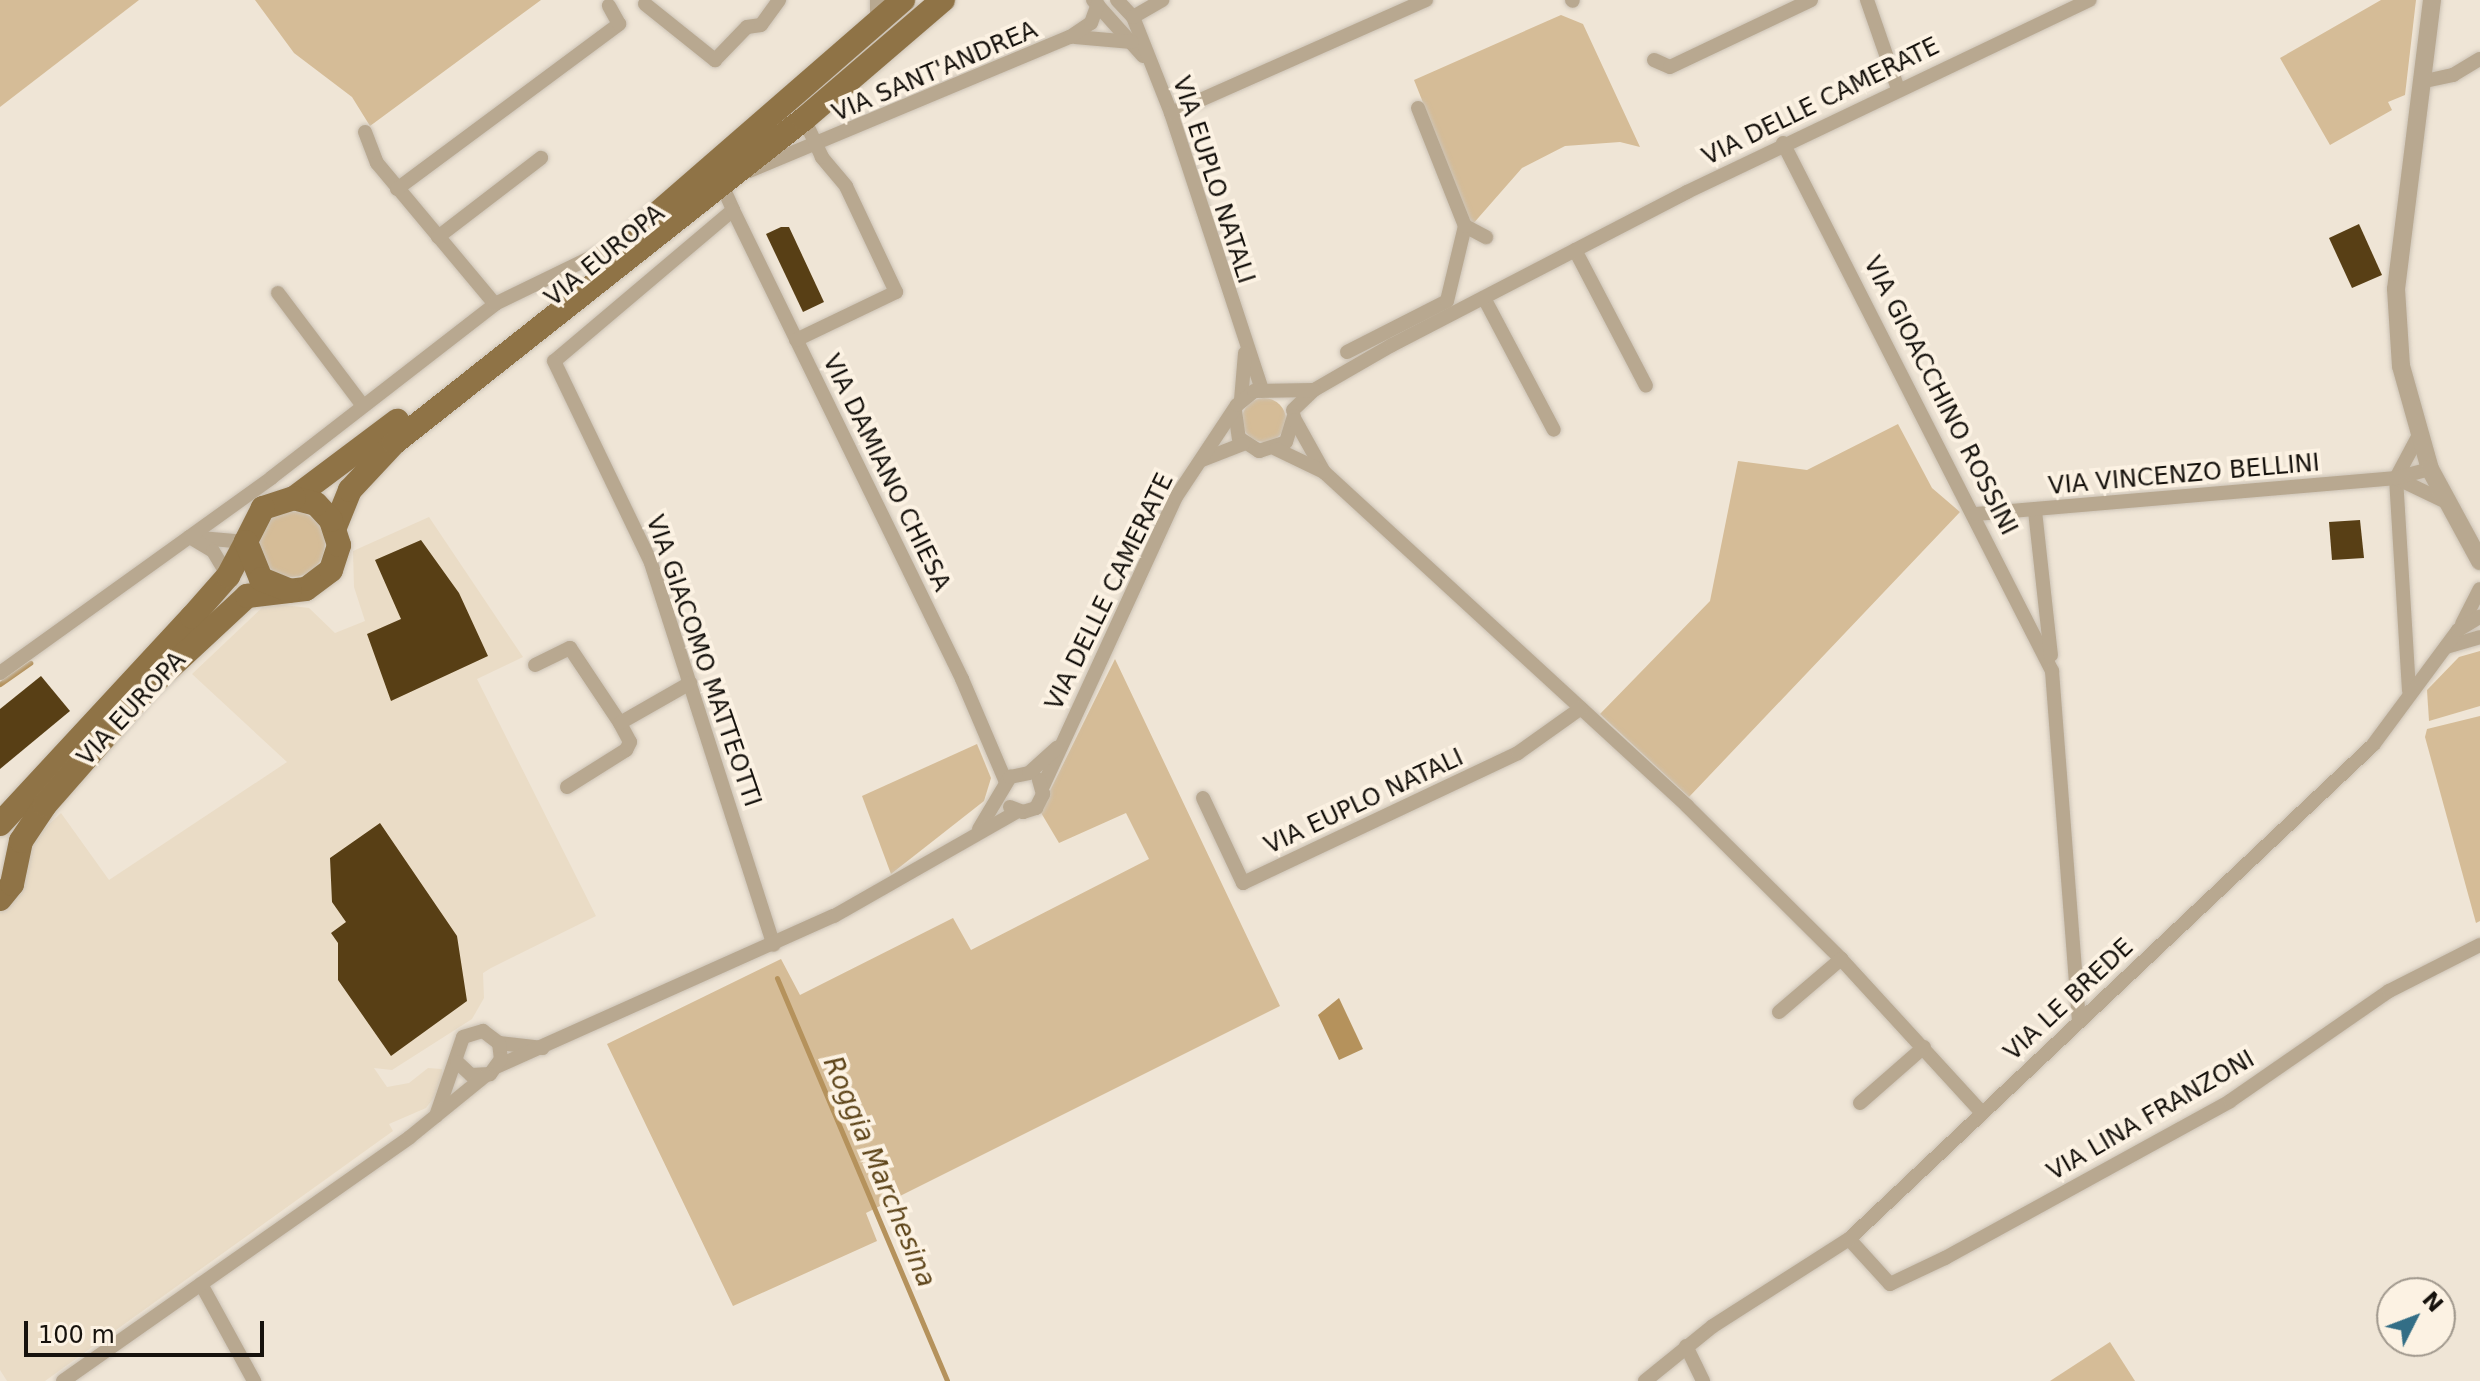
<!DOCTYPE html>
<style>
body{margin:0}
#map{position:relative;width:2480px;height:1381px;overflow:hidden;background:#efe5d6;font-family:"DejaVu Sans",sans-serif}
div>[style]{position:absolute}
.built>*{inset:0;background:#eadcc6}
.green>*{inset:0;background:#d5bc97}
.round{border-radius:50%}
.water>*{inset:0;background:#b5925c}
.stream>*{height:5px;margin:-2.5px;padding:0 2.5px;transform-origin:2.5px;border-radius:2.5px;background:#b5925c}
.building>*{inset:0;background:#583f15}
.roads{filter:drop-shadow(0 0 2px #ccc3b6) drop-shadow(0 0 2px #ccc3b6)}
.minor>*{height:14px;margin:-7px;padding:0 7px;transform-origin:7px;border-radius:7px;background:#b8a890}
.tertiary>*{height:18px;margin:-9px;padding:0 9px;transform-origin:9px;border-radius:9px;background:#b8a890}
.primary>*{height:24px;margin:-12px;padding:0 12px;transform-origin:12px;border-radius:12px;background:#8f7346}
span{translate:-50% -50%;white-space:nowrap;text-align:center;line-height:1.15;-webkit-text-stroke:8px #fcf2e3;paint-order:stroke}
.street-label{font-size:24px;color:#16120d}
.water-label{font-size:26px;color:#5f461b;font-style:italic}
.north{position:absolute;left:2376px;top:1277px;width:80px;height:80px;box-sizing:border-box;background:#fcf2e3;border:2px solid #a0988d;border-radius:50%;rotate:48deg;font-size:22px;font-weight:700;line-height:32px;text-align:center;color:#16120d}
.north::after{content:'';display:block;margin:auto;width:28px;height:36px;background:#336e86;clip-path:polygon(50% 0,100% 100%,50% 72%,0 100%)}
.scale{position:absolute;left:24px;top:1321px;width:240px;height:36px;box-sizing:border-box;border:4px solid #16120d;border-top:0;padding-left:10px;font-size:24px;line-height:28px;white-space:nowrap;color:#16120d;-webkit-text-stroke:6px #fcf2e3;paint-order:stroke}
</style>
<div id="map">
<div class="built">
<i style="clip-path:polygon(429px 517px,523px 657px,477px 679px,596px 916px,491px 968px,483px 973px,484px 998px,472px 1019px,392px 1070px,374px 1068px,387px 1087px,409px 1083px,428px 1068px,442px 1069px,443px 1085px,426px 1108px,389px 1124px,393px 1131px,45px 1381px,7px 1381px,0 1370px,0 905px,26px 846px,61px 813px,109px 880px,287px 762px,192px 674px,267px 603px,309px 608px,335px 633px,365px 621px,354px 587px,353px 551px)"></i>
</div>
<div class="green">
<i style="clip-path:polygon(0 0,139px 0,0 107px)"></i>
<i style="clip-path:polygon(255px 0,541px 0,370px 126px,352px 97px,294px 53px)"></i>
<i style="clip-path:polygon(2381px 0,2416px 0,2405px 95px,2388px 102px,2392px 110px,2330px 145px,2280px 58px)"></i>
<i style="clip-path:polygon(1561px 15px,1583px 24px,1640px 147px,1620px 142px,1565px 146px,1522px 168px,1472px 225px,1414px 80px)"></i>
<i class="round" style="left:1242px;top:398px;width:44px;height:44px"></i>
<i style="clip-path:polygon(1898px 424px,1932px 488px,1960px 512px,1689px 797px,1600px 714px,1710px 601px,1738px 461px,1807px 470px)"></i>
<i class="round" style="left:259px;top:511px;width:66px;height:66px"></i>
<i style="clip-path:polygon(2480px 651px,2480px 706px,2429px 721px,2427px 690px,2459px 657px)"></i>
<i style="clip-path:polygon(1115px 659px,1280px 1006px,866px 1213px,877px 1241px,733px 1306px,607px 1044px,781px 959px,800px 995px,953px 918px,971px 950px,1149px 859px,1126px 813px,1059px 843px,1040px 811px)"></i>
<i style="clip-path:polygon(2480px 716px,2480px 921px,2476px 923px,2425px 737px,2427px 729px)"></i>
<i style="clip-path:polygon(977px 744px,991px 778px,984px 801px,891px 874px,862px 796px)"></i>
<i style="clip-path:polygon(2110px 1342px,2135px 1381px,2050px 1381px)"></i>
</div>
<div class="water">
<i style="clip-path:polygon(1339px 998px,1363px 1049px,1339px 1060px,1318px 1015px)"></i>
</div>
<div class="stream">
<i style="left:0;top:684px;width:37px;rotate:-35deg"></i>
<i style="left:777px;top:978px;width:437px;rotate:67.1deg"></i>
</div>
<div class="building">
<i style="clip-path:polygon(2359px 224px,2382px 275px,2352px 288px,2329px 238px)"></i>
<i style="clip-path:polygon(781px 227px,789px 227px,824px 302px,803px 312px,766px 234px)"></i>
<i style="clip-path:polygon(2360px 520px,2364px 558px,2332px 560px,2329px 522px)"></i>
<i style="clip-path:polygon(421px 540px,459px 593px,488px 656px,391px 701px,367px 634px,401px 619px,375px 560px)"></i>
<i style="clip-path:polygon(41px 676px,70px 711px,0 769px,0 709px)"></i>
<i style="clip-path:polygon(380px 823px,457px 936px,467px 1001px,391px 1056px,338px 980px,338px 943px,331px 933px,346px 922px,332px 902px,330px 858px)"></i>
</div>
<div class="roads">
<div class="minor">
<i style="left:1093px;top:0;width:75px;rotate:48.2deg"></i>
<i style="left:1117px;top:0;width:23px;rotate:47deg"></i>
<i style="left:1133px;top:17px;width:103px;rotate:68.4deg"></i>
<i style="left:1171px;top:113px;width:292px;rotate:71.8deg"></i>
<i style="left:1572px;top:0;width:1px;rotate:45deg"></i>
<i style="left:1867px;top:0;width:94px;rotate:70.8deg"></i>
<i style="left:645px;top:4px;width:90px;rotate:38.7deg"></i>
<i style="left:715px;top:60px;width:46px;rotate:-45.9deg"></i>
<i style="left:747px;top:27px;width:14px;rotate:-8deg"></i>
<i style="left:761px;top:25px;width:31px;rotate:-54deg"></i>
<i style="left:1133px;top:17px;width:34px;rotate:-30deg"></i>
<i style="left:877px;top:26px;width:26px;rotate:-90deg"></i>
<i style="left:1075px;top:37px;width:57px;rotate:5deg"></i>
<i style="left:1654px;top:60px;width:17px;rotate:24deg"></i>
<i style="left:1670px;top:67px;width:156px;rotate:-25.4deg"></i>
<i style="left:2425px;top:81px;width:29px;rotate:-12deg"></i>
<i style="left:2453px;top:75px;width:31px;rotate:-31deg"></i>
<i style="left:1171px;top:113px;width:279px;rotate:-23.9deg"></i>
<i style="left:365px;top:132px;width:33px;rotate:69deg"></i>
<i style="left:377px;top:163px;width:184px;rotate:50.1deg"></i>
<i style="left:1783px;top:143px;width:593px;rotate:63deg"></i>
<i style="left:2052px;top:671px;width:350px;rotate:85.6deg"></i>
<i style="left:749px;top:171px;width:348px;rotate:-22.7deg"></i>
<i style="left:1070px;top:37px;width:25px;rotate:-34deg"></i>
<i style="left:1091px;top:23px;width:20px;rotate:-70deg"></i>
<i style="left:722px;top:185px;width:27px;rotate:66deg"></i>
<i style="left:733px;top:210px;width:234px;rotate:139.8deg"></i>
<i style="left:554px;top:361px;width:224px;rotate:64.3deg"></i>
<i style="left:651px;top:563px;width:401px;rotate:72.2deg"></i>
<i style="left:397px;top:189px;width:277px;rotate:-36.6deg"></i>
<i style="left:619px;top:24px;width:21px;rotate:-119deg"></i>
<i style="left:733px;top:210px;width:522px;rotate:63.97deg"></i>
<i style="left:962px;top:679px;width:112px;rotate:66.9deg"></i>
<i style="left:1465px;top:226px;width:24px;rotate:28deg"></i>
<i style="left:438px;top:237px;width:130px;rotate:-37.5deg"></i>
<i style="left:1575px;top:250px;width:153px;rotate:62.4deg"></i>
<i style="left:278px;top:293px;width:141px;rotate:53deg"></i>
<i style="left:1484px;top:298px;width:149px;rotate:62.1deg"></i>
<i style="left:796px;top:340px;width:111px;rotate:-25.6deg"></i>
<i style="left:896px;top:292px;width:117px;rotate:-115.3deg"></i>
<i style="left:846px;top:186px;width:38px;rotate:-130deg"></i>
<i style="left:822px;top:157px;width:42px;rotate:-115.3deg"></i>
<i style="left:1347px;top:352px;width:112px;rotate:-27deg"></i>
<i style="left:1447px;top:301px;width:77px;rotate:-76.5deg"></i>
<i style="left:1465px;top:226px;width:127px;rotate:-111.7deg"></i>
<i style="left:1241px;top:400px;width:47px;rotate:-85.1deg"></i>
<i style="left:1293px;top:410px;width:29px;rotate:-44deg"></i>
<i style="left:1314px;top:390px;width:90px;rotate:-30deg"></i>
<i style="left:1392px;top:345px;width:332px;rotate:-27.4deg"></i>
<i style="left:1687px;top:192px;width:446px;rotate:-25.5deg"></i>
<i style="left:1235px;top:411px;width:27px;rotate:82deg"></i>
<i style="left:1239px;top:438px;width:24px;rotate:33deg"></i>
<i style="left:1259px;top:451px;width:28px;rotate:-18deg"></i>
<i style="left:1286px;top:442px;width:27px;rotate:-73deg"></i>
<i style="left:1295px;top:420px;width:60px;rotate:60.9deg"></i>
<i style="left:1324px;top:472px;width:493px;rotate:42.6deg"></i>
<i style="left:1687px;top:806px;width:217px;rotate:44.8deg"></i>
<i style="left:1841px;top:959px;width:209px;rotate:47.5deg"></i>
<i style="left:1276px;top:449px;width:53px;rotate:25.6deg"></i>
<i style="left:1202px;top:460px;width:44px;rotate:-21.3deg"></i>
<i style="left:2396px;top:478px;width:213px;rotate:86.5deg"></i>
<i style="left:2396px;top:478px;width:55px;rotate:25.6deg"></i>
<i style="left:2396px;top:478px;width:49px;rotate:-61.9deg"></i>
<i style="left:2035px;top:511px;width:145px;rotate:83.7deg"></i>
<i style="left:1976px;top:514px;width:422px;rotate:-4.9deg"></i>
<i style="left:2396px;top:478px;width:35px;rotate:-15deg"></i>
<i style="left:189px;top:537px;width:57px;rotate:5deg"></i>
<i style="left:193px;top:539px;width:23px;rotate:31deg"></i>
<i style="left:213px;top:551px;width:29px;rotate:59deg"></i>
<i style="left:2462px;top:624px;width:39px;rotate:-63deg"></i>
<i style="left:2446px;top:647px;width:35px;rotate:-16deg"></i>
<i style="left:535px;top:665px;width:39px;rotate:-26deg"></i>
<i style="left:570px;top:648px;width:90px;rotate:56.3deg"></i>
<i style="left:0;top:673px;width:334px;rotate:-35.7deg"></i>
<i style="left:271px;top:478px;width:284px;rotate:-37.8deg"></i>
<i style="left:495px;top:304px;width:144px;rotate:-25.9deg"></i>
<i style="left:1043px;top:786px;width:318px;rotate:-65.3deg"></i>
<i style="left:1176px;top:497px;width:110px;rotate:-56.5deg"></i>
<i style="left:1237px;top:405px;width:22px;rotate:-39deg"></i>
<i style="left:1254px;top:391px;width:60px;rotate:-1deg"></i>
<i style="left:567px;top:787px;width:70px;rotate:-32.1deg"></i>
<i style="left:626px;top:750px;width:9px;rotate:-63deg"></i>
<i style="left:630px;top:742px;width:21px;rotate:-118deg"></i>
<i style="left:620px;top:723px;width:81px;rotate:-29.7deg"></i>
<i style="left:1203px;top:798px;width:94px;rotate:64.8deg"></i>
<i style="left:1243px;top:883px;width:304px;rotate:-25.3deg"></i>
<i style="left:1518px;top:753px;width:77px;rotate:-35.5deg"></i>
<i style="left:1010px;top:807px;width:14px;rotate:21deg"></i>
<i style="left:1023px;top:812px;width:14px;rotate:-17deg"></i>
<i style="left:1036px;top:808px;width:16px;rotate:-63deg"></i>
<i style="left:1043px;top:794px;width:15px;rotate:-106deg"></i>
<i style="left:979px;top:829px;width:61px;rotate:-59.2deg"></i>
<i style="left:1010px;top:777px;width:19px;rotate:-12deg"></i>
<i style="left:1029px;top:773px;width:38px;rotate:-42deg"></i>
<i style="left:1779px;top:1012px;width:82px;rotate:-40.5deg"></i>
<i style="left:499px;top:1043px;width:44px;rotate:6.5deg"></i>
<i style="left:498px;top:1066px;width:368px;rotate:-24.1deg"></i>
<i style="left:834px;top:916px;width:212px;rotate:-29.7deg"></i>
<i style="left:1860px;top:1103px;width:85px;rotate:-41.2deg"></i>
<i style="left:436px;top:1116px;width:83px;rotate:-71.1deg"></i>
<i style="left:463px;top:1037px;width:21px;rotate:-17deg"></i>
<i style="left:483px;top:1031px;width:20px;rotate:37deg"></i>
<i style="left:499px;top:1043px;width:16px;rotate:83deg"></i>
<i style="left:501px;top:1059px;width:19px;rotate:126deg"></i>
<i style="left:490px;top:1074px;width:19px;rotate:177deg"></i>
<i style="left:471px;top:1075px;width:19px;rotate:-137deg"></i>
<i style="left:1849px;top:1239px;width:61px;rotate:47.7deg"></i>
<i style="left:1890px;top:1284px;width:61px;rotate:-25.3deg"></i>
<i style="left:1945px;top:1258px;width:325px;rotate:-28.8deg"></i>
<i style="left:2230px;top:1101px;width:193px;rotate:-34.7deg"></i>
<i style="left:2389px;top:991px;width:102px;rotate:-26.8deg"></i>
<i style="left:201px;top:1284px;width:111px;rotate:61.3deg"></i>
<i style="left:1686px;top:1346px;width:39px;rotate:64deg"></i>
<i style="left:63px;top:1381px;width:424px;rotate:-35.1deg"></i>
<i style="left:410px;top:1137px;width:97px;rotate:-39.1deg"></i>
<i style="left:1645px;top:1381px;width:87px;rotate:-39deg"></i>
<i style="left:1713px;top:1326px;width:161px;rotate:-32.6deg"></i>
<i style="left:1849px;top:1239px;width:720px;rotate:-43.31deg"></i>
<i style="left:2373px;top:745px;width:143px;rotate:-53.5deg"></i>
<i style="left:2458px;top:630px;width:26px;rotate:-31deg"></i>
</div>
<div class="tertiary">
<i style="left:2432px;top:0;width:291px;rotate:97.1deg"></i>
<i style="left:2396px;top:289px;width:77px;rotate:86.3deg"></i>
<i style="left:2401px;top:366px;width:107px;rotate:74.3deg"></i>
<i style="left:2430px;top:469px;width:105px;rotate:61.5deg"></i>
</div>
<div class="primary">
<i style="left:636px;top:232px;width:354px;rotate:-41deg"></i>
<i style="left:294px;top:498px;width:129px;rotate:-36.8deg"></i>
<i style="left:335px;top:527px;width:40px;rotate:-68deg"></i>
<i style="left:350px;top:490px;width:64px;rotate:-46.9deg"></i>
<i style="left:394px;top:443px;width:523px;rotate:-38.32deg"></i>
<i style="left:804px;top:119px;width:183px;rotate:-40.6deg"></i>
<i style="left:0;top:824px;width:282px;rotate:-47.2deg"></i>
<i style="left:192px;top:617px;width:55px;rotate:-48.7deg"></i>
<i style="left:228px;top:576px;width:38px;rotate:-62deg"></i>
<i style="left:0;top:899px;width:19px;rotate:-51deg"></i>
<i style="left:12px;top:884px;width:44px;rotate:-78.2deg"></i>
<i style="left:21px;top:841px;width:43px;rotate:-56.3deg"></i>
<i style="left:45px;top:805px;width:154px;rotate:-48.7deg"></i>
<i style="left:147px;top:689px;width:137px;rotate:-42.9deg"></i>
<i style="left:247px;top:596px;width:59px;rotate:-6.8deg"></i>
<i style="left:306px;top:589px;width:31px;rotate:-37deg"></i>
<i style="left:331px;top:570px;width:26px;rotate:-72deg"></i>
<i style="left:339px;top:545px;width:26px;rotate:-108deg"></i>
<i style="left:331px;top:520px;width:22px;rotate:-133deg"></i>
<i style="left:316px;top:504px;width:23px;rotate:-165deg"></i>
<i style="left:294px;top:498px;width:33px;rotate:162deg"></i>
<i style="left:263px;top:508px;width:38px;rotate:117deg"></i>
<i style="left:246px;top:542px;width:40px;rotate:68deg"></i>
<i style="left:261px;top:579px;width:31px;rotate:22deg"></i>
</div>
</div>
<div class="street-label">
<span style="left:935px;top:72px;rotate:-23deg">VIA SANT'ANDREA</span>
<span style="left:1821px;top:102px;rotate:-26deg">VIA DELLE CAMERATE</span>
<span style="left:1213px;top:180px;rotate:72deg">VIA EUPLO NATALI</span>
<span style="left:605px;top:256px;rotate:-39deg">VIA EUROPA</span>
<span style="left:1940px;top:396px;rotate:63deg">VIA GIOACCHINO ROSSINI</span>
<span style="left:886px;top:473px;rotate:64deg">VIA DAMIANO CHIESA</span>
<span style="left:2184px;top:475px;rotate:-5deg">VIA VINCENZO BELLINI</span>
<span style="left:1110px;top:592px;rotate:-64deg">VIA DELLE CAMERATE</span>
<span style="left:703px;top:661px;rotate:71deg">VIA GIACOMO MATTEOTTI</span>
<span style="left:132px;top:709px;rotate:-47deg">VIA EUROPA</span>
<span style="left:1364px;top:802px;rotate:-25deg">VIA EUPLO NATALI</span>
<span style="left:2069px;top:1000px;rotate:-43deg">VIA LE BREDE</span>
<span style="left:2151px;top:1116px;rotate:-30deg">VIA LINA FRANZONI</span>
</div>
<div class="water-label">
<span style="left:879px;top:1172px;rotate:67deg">Roggia Marchesina</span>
</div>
<div class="north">N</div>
<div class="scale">100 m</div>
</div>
